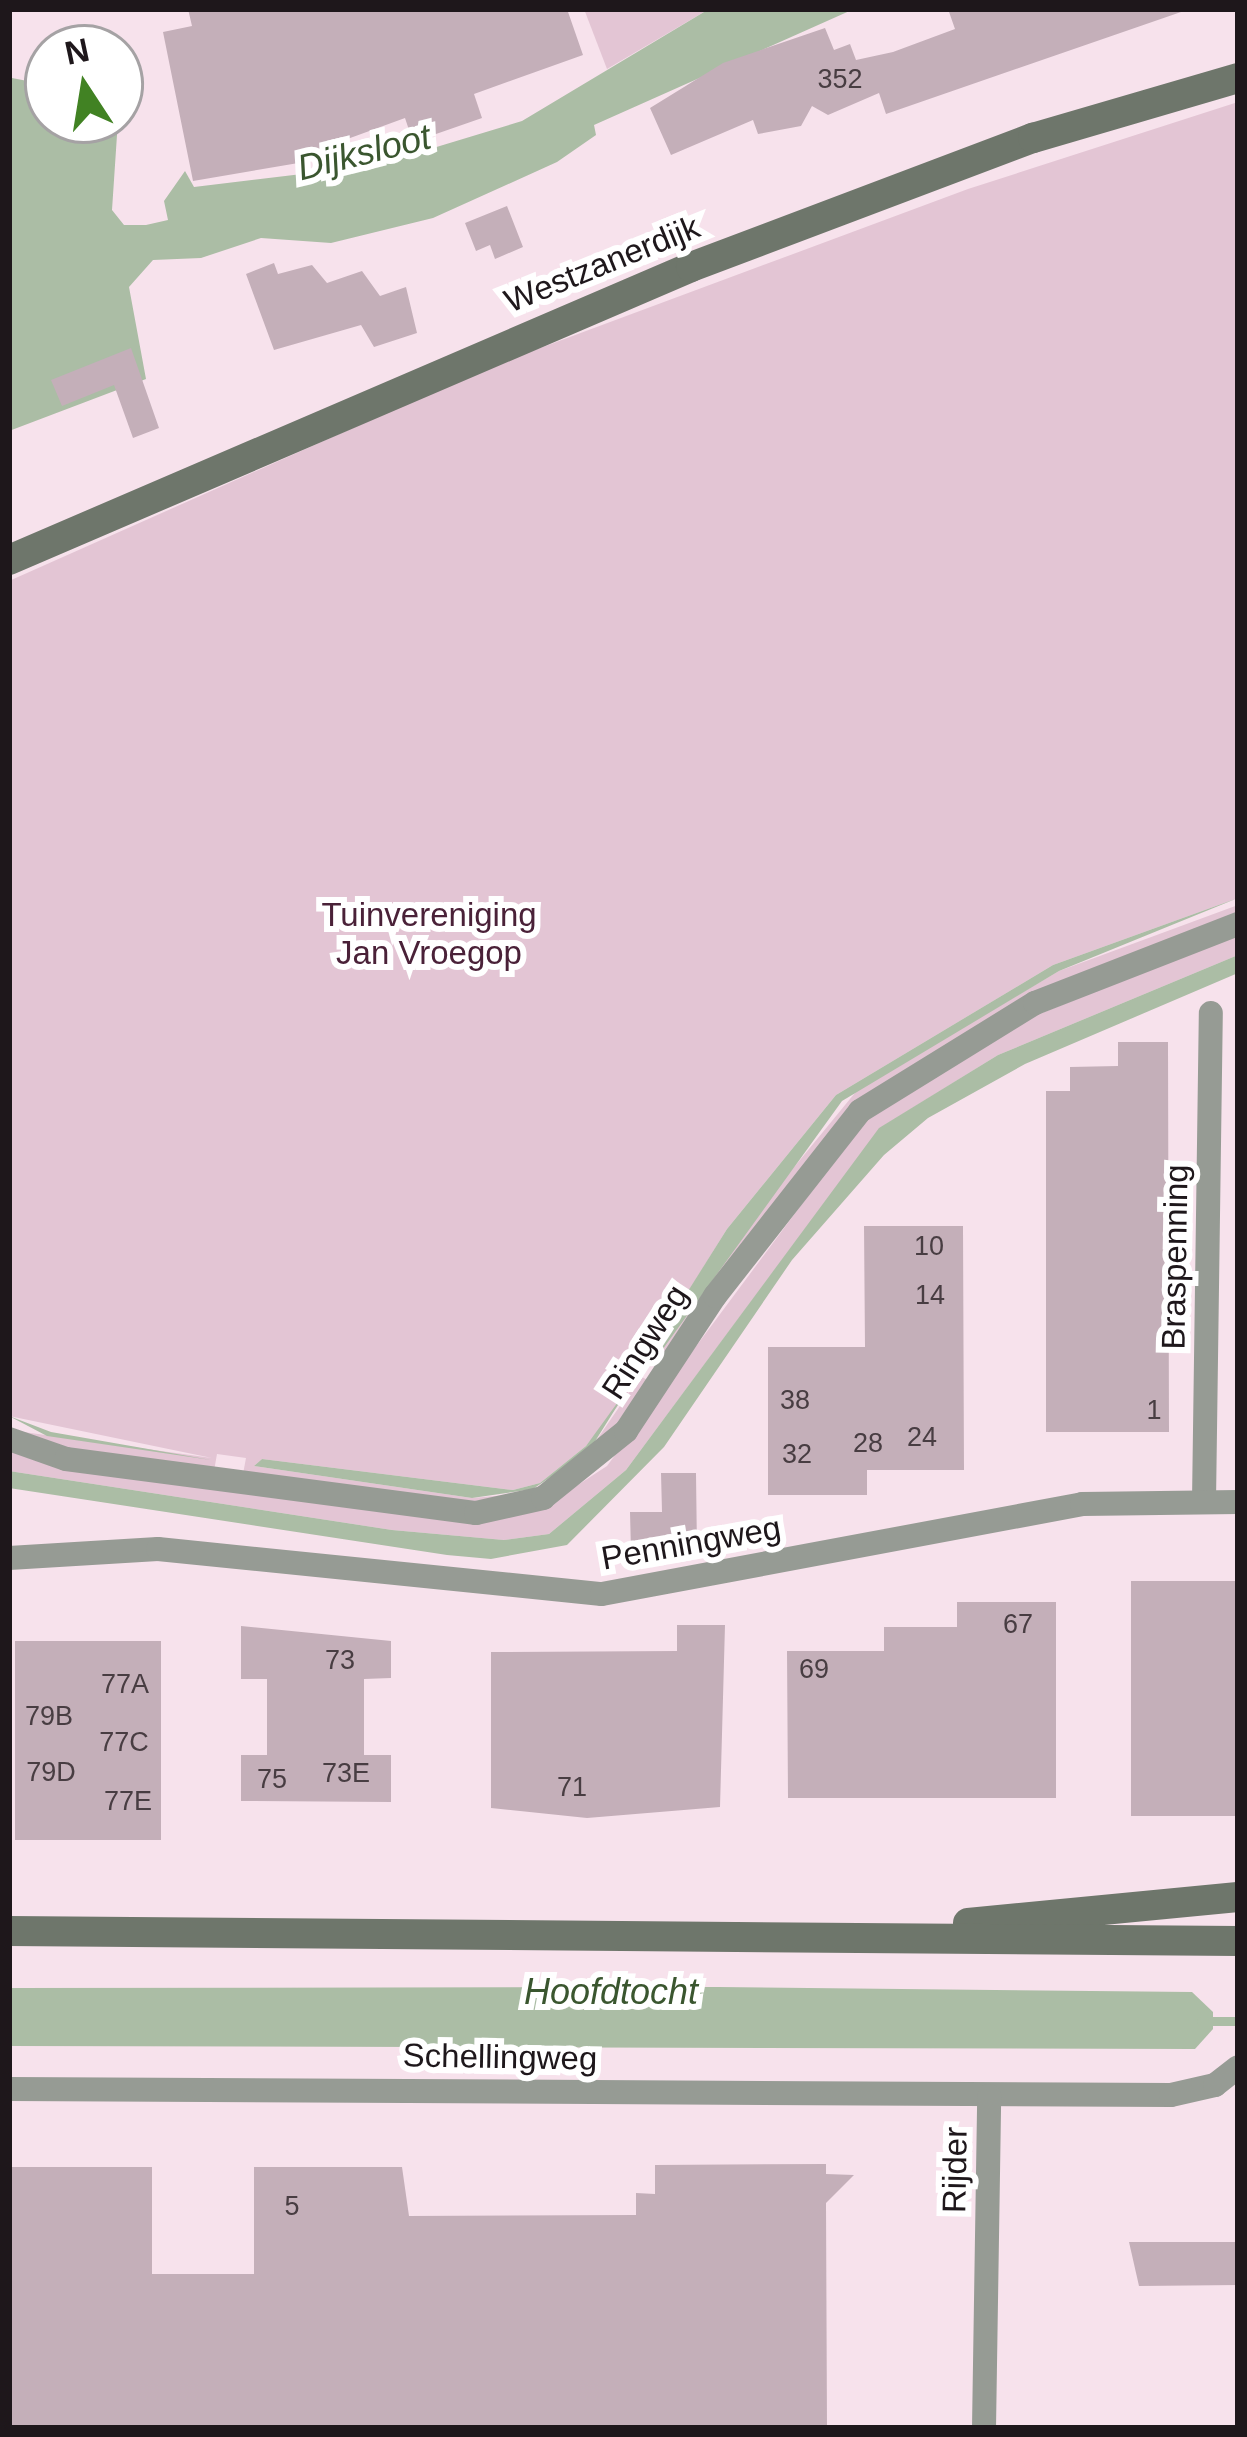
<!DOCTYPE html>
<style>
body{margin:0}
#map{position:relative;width:1247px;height:2437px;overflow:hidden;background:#f7e2ec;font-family:Helvetica,sans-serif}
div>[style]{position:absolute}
.green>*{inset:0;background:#e3c5d4}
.water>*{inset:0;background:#abbda5}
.stream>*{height:9px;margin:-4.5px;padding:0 4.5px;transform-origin:4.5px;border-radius:4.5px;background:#abbda5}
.building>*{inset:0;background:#c4afb9}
.street>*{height:24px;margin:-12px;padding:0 12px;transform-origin:12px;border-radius:12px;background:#969b94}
.secondary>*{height:30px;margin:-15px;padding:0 15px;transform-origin:15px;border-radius:15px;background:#6e766b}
span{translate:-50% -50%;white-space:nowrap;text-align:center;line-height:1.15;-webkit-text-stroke:12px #fff;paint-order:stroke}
.number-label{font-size:27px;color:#483d42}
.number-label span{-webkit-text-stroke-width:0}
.street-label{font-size:33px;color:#1e171b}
.park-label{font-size:33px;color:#4a2138}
.water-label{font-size:36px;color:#3a562f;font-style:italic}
.frame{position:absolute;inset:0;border:12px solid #1e171b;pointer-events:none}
.north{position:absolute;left:24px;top:24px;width:120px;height:120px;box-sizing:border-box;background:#fff;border:3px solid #a5a2a4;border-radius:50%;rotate:348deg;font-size:33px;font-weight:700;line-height:48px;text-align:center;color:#1e171b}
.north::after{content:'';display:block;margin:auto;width:42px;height:54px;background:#418223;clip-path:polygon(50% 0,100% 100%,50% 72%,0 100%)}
</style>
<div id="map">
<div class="green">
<i style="clip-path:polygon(584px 9px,709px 9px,607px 69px)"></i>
<i style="clip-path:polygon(evenodd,1238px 102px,1238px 898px,1053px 965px,836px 1095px,727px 1229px,652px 1350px,660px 1353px,722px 1255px,859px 1088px,1059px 971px,1238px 905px,1238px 915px,1012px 1005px,855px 1107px,658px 1365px,646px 1357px,636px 1373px,647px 1380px,603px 1443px,540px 1490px,470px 1502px,361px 1491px,243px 1474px,246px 1458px,217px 1454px,214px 1471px,201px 1470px,45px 1445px,9px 1430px,212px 1458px,9px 1416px,9px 581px,492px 366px,968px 189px,1238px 102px,635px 1384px,589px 1451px,547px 1483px,518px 1494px,472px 1498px,254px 1466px,262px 1459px,513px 1490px,540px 1483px,586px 1446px,635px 1384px)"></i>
<i style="clip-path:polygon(1238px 934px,1238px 955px,998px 1055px,880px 1128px,626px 1470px,549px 1534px,504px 1540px,392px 1530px,9px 1471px,9px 1448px,541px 1509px,607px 1466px,860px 1126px,901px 1091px,1017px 1023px)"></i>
</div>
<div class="water">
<i style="clip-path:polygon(709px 9px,854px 9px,594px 125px,596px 135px,557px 162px,433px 218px,331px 243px,261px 238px,201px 258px,153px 260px,129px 287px,146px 379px,9px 431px,12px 78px,48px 85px,48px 120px,118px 120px,112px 210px,124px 225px,146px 225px,168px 220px,164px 201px,185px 171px,194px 187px,377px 165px,522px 121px)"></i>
<i style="clip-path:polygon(1238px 898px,1059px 971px,842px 1101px,660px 1353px,651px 1350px,727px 1229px,836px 1095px,1053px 965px)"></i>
<i style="clip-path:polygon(1238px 955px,1238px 973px,1025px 1064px,928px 1118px,884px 1155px,792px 1260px,664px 1447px,567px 1545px,491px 1559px,447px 1555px,9px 1488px,9px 1471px,392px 1530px,504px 1540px,549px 1534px,626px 1470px,879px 1128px,998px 1055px)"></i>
<i style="clip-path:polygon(631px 1384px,589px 1451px,533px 1489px,472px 1498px,254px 1466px,262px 1459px,513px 1490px,540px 1483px,586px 1446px)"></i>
<i style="clip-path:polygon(9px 1416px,51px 1432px,211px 1460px,47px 1436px)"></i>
<i style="clip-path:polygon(718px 1987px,1192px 1992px,1213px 2012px,1213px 2029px,1195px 2049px,9px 2046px,9px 1988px)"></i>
</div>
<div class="stream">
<i style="left:1201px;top:2021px;width:37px"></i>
</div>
<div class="building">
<i style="clip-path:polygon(188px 9px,567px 9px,583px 55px,474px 94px,482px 118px,413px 142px,405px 118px,320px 149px,322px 159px,193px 181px,163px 32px,192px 26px)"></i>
<i style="clip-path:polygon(948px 9px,1181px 12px,886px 114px,879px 93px,828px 115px,812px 106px,801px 126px,758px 134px,753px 120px,671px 155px,650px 108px,723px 63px,825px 28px,834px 50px,850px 44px,856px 60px,893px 52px,955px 29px)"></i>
<i style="clip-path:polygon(507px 206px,523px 247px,495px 259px,490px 245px,476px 251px,465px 223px)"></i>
<i style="clip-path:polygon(274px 263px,278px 274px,312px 265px,327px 283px,362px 271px,380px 296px,406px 287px,417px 333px,374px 347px,361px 325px,274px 350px,246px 274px)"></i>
<i style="clip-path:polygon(131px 348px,159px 428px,133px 438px,114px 385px,62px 406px,51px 380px)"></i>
<i style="clip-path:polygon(1118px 1042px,1168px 1042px,1169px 1432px,1046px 1432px,1046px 1091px,1070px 1091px,1070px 1067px,1118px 1066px)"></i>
<i style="clip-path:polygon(864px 1226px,963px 1226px,964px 1470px,867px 1470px,867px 1495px,768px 1495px,768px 1347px,865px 1347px)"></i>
<i style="clip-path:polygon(661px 1473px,696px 1473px,697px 1551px,631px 1551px,630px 1512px,662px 1512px)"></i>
<i style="clip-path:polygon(1131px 1581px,1238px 1581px,1238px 1816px,1131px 1816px)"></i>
<i style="clip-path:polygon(957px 1602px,1056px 1602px,1056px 1798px,788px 1798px,787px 1651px,884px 1651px,884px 1627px,957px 1627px)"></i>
<i style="clip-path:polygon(677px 1625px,725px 1625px,720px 1807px,587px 1818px,491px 1808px,491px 1652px,677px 1651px)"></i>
<i style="clip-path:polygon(241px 1626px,391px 1641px,391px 1678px,364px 1679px,364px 1755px,391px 1755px,391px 1802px,241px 1801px,241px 1755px,267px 1755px,267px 1679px,241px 1679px)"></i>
<i style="clip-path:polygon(15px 1641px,161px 1641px,161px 1840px,15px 1840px)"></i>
<i style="clip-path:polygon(826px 2164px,826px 2174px,854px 2175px,826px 2203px,827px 2428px,9px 2428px,9px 2167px,152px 2167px,152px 2274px,254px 2274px,254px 2167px,402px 2167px,409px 2216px,636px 2215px,636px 2193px,655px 2194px,655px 2165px)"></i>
<i style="clip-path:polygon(1129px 2242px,1238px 2242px,1238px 2285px,1139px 2286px)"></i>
</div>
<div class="street">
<i style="left:9px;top:1439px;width:60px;rotate:19.3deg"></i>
<i style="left:66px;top:1459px;width:414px;rotate:7.5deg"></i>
<i style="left:476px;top:1513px;width:69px;rotate:-12.6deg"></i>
<i style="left:543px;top:1498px;width:107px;rotate:-38.9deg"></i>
<i style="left:626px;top:1431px;width:162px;rotate:-56.6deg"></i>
<i style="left:715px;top:1296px;width:235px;rotate:-51.9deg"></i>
<i style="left:860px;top:1111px;width:206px;rotate:-31.7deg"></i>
<i style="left:1035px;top:1003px;width:218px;rotate:-21.3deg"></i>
<i style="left:1204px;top:1502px;width:489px;rotate:-89.2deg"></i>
<i style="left:9px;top:1558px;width:149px;rotate:-3.5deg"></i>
<i style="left:158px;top:1549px;width:446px;rotate:5.8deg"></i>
<i style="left:602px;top:1594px;width:488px;rotate:-10.6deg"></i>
<i style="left:1082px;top:1504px;width:156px;rotate:-0.7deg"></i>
<i style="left:9px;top:2089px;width:1162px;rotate:0.3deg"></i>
<i style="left:1171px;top:2095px;width:45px;rotate:-12.8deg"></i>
<i style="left:1215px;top:2085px;width:29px;rotate:-38deg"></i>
<i style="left:984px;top:2428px;width:332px;rotate:-89.1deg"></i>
</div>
<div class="secondary">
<i style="left:9px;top:560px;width:742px;rotate:-23.25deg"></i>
<i style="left:691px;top:267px;width:366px;rotate:-20.7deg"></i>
<i style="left:1033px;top:138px;width:214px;rotate:-16.3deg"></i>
<i style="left:968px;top:1923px;width:271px;rotate:-5.5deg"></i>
<i style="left:9px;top:1931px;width:1229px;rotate:0.47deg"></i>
</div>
<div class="number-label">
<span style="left:840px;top:80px">352</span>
<span style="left:929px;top:1247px">10</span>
<span style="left:930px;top:1296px">14</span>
<span style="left:795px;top:1401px">38</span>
<span style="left:1154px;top:1411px">1</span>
<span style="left:922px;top:1438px">24</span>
<span style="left:868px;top:1444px">28</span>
<span style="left:797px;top:1455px">32</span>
<span style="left:1018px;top:1625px">67</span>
<span style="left:340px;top:1661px">73</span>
<span style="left:814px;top:1670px">69</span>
<span style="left:125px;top:1685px">77A</span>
<span style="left:49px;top:1717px">79B</span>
<span style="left:124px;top:1743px">77C</span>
<span style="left:51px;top:1773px">79D</span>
<span style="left:346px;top:1774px">73E</span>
<span style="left:272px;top:1780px">75</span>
<span style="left:572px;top:1788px">71</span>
<span style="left:128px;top:1802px">77E</span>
<span style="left:292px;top:2207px">5</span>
</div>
<div class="street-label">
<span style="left:602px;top:264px;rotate:-22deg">Westzanerdijk</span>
<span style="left:1175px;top:1257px;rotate:-89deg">Braspenning</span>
<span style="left:645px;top:1342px;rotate:-57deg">Ringweg</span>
<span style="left:691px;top:1543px;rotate:-10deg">Penningweg</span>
<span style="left:500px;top:2057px;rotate:1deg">Schellingweg</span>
<span style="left:955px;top:2170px;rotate:-89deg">Rijder</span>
</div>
<div class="park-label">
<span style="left:429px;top:934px">Tuinvereniging<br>Jan Vroegop</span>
</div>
<div class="water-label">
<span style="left:364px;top:152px;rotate:-14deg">Dijksloot</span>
<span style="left:611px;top:1992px">Hoofdtocht</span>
</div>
<div class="frame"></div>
<div class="north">N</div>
</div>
